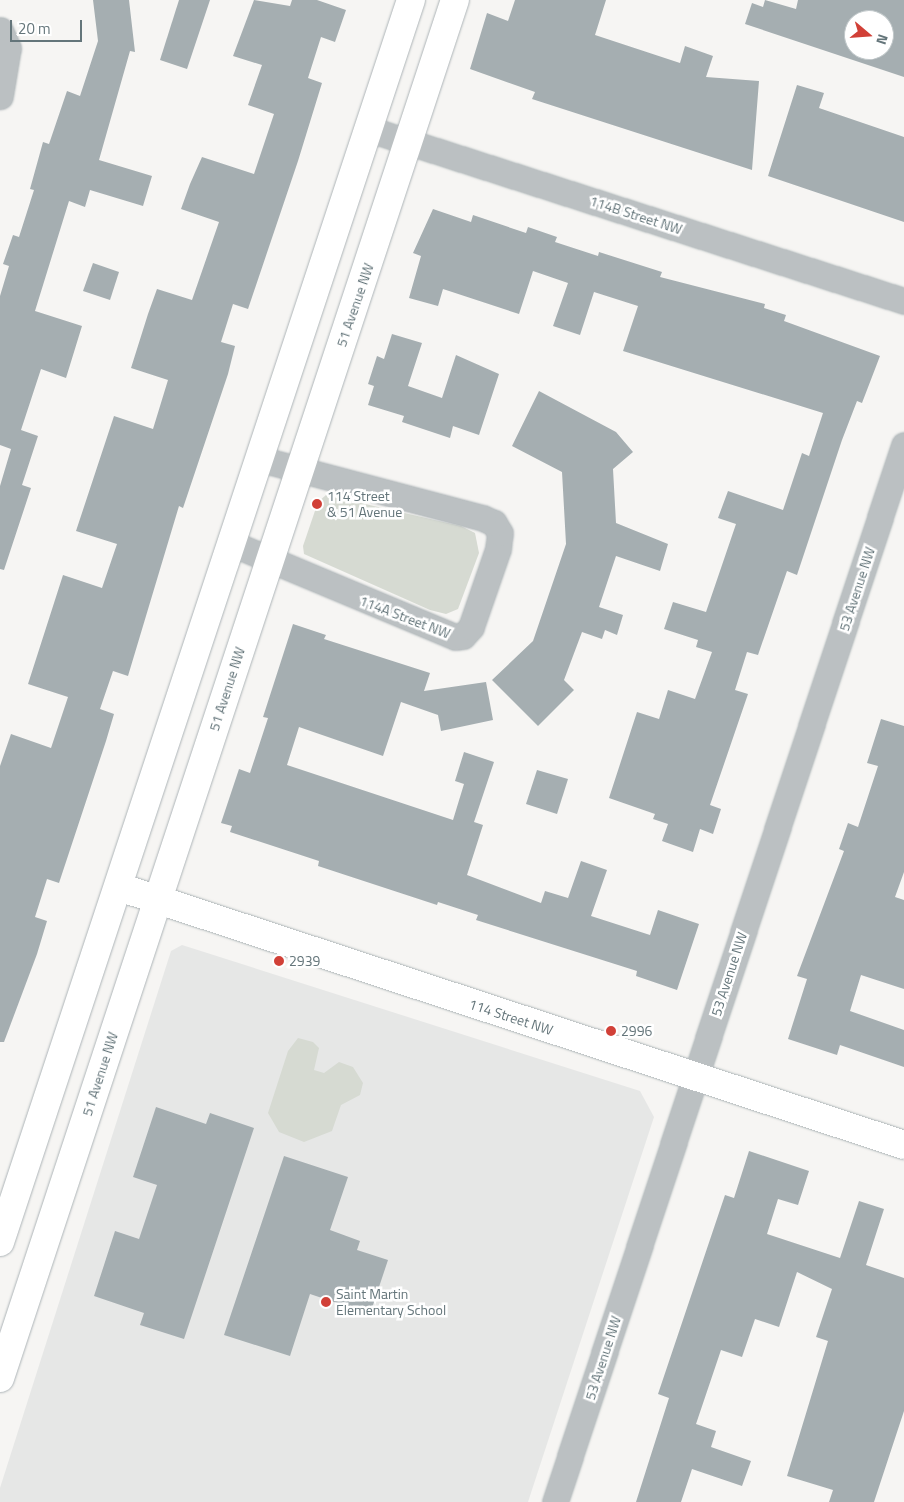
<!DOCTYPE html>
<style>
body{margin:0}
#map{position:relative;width:904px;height:1502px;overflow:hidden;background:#f6f5f3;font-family:"Titillium Web",sans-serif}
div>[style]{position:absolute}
.built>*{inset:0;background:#e6e7e6}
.green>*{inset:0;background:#d6dad2}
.building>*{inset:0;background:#a5aeb1}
.roads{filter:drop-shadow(0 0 1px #adb4b7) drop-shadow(0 0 1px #adb4b7)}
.street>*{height:25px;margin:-12.5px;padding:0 12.5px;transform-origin:12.5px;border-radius:12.5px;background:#bbc0c2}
.secondary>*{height:28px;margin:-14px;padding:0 14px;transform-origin:14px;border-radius:14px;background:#fff}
.dots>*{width:14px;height:14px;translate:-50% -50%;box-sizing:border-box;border:2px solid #fff;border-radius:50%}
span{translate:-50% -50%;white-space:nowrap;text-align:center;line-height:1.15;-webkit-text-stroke:5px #fff;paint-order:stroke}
.street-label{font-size:14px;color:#64757a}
.poi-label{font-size:14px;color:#64757a}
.left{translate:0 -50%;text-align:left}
.north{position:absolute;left:844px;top:10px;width:50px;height:50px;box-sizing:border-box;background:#fff;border:1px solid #c1c8ca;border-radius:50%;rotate:108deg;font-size:14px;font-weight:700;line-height:20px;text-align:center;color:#64757a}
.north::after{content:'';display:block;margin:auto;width:18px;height:22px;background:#d14037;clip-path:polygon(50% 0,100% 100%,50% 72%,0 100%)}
.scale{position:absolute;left:10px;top:20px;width:72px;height:22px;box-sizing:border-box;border:2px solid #64757a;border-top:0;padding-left:6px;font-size:15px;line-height:18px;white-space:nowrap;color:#64757a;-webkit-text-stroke:4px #fff;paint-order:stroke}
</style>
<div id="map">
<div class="built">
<i style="clip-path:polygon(182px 945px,640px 1091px,654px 1117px,528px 1502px,0 1502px,0 1488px,171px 951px)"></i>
</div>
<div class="green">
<i style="clip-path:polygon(326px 495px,461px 526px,475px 533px,479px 553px,458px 609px,446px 614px,430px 610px,304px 554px,303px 546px,318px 502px)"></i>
<i style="clip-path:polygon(298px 1038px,313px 1042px,319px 1048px,314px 1070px,324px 1073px,339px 1062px,353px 1067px,363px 1083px,360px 1095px,341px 1105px,332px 1131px,304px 1142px,279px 1132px,268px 1113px,288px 1051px)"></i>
</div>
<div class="building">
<i style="clip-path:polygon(93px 0,129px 0,135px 52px,130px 51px,99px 160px,152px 176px,143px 206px,90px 190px,85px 207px,69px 201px,35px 311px,82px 326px,66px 378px,41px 369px,21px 430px,38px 436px,22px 485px,31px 488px,4px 570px,0 569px,0 486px,11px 449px,0 445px,0 296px,9px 266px,3px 264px,13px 235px,19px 237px,34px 190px,30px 189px,43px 142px,49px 144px,67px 91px,80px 96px,98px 41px)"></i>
<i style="clip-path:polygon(179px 0,210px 0,187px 69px,160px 60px)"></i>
<i style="clip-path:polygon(254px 0,290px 6px,292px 0,317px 0,346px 10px,335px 42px,321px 37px,308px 78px,322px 83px,298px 161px,248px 309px,233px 304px,221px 342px,235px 346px,228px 374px,183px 508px,179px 506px,128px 676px,113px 671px,100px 709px,114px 714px,106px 741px,59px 883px,47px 879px,35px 917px,47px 921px,37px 954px,4px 1042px,0 1042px,0 766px,11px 734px,51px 748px,68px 697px,28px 684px,63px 575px,102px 588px,117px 544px,76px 531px,114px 416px,153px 429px,168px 380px,131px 368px,148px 314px,157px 289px,192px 300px,219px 222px,181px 209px,190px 184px,202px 157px,254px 174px,274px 114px,248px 105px,262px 65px,233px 56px)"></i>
<i style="clip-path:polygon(515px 0,606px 0,595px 35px,680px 63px,685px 46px,713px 56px,706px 77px,759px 81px,752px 170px,532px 99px,535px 92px,470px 69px,487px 13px,508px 21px)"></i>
<i style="clip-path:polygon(evenodd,765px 0,796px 9px,798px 0,904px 0,904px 77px,745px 24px,752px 3px,763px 7px,765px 0,854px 20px,884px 20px,884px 50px,854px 50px,854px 20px)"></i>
<i style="clip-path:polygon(797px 85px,824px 93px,819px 108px,904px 137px,904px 222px,768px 176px)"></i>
<i style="clip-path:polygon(433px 209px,471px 222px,473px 215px,526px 233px,528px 227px,557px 237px,555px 242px,598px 256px,599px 252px,662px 272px,660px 277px,765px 304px,764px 308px,786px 315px,784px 321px,880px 356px,862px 403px,857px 401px,842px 440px,797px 575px,787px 571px,758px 655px,747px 652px,735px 690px,748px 694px,710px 805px,721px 809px,713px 834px,700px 829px,693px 852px,662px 841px,668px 824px,653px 819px,655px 814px,609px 798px,637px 712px,659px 719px,668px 690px,695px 699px,712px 652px,696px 647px,698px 640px,664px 629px,673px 602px,706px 612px,736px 524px,718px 518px,728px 491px,783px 510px,802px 453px,809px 456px,823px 413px,623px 351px,638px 306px,594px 292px,580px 335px,553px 326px,568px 283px,533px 271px,519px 314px,443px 289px,438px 306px,409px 298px,421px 256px,413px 253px)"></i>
<i style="clip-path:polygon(93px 263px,119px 272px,110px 300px,83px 291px)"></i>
<i style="clip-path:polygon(392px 334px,422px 343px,408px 386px,442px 398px,456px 355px,499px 374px,479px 435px,453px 426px,450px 438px,402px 422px,404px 416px,368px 405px,374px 386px,368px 384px,377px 356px,384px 359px)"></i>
<i style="clip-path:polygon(539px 391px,616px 432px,633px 452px,613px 469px,616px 523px,668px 544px,660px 571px,616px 556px,599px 607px,623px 615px,617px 635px,605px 630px,602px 639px,582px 632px,564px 680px,574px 690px,538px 726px,492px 680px,533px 641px,566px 544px,562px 472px,512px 446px)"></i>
<i style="clip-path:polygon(293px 624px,326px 635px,324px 639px,430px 673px,424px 691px,486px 682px,493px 720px,441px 731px,438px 715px,401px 702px,383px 756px,299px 727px,287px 765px,453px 820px,464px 784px,455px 781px,464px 752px,494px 762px,474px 822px,483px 825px,467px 875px,541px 903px,545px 891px,568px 898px,581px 861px,607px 870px,591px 916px,650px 935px,658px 910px,699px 924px,677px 990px,636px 976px,637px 971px,476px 920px,478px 915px,438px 902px,437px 905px,318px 866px,319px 861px,230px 832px,232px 826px,221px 823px,239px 769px,250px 773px,268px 718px,263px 717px)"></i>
<i style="clip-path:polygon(881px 719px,904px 726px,904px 872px,895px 897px,904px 900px,904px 989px,861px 975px,850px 1011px,904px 1030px,904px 1067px,840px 1045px,837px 1055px,788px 1039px,807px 979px,797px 976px,844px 851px,839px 849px,848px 823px,858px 827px,878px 766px,867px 763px)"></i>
<i style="clip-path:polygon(537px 770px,568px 779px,557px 814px,526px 804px)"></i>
<i style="clip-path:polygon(156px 1107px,206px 1124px,210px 1113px,254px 1128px,184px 1339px,140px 1325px,144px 1313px,94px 1296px,115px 1231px,139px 1239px,157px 1185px,133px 1177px)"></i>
<i style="clip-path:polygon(749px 1151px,809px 1171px,798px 1205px,778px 1199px,767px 1234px,840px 1258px,859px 1201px,884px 1209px,866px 1265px,904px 1278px,904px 1411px,874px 1502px,829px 1502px,833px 1490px,787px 1476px,828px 1341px,816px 1337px,832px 1289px,797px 1272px,779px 1327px,755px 1319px,742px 1357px,721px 1350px,696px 1424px,716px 1431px,711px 1447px,751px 1461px,742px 1486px,692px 1469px,681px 1502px,636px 1502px,669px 1398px,658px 1394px,725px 1195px,734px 1198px)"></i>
<i style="clip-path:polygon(284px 1156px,348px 1177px,330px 1230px,360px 1241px,357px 1250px,388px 1260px,370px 1314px,310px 1294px,290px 1356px,224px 1335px)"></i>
</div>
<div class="roads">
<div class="street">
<i style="left:0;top:30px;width:20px;rotate:66deg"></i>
<i style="left:8px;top:48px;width:49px;rotate:99.5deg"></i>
<i style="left:368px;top:129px;width:563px;rotate:17.79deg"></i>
<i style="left:233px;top:544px;width:241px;rotate:22.7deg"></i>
<i style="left:455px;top:637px;width:8px;rotate:-7deg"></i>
<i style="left:463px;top:636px;width:12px;rotate:-48deg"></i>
<i style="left:471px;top:627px;width:83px;rotate:-70.9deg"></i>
<i style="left:498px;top:549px;width:16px;rotate:-83deg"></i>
<i style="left:500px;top:533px;width:12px;rotate:-121deg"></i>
<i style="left:494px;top:523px;width:12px;rotate:-156deg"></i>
<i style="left:483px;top:518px;width:231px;rotate:-165.2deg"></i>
<i style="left:555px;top:1502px;width:1113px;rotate:-71.73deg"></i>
</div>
<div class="secondary">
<i style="left:119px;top:887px;width:826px;rotate:18.19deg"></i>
<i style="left:0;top:1242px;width:1308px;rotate:-71.69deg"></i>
<i style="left:0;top:1378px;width:1451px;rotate:-71.73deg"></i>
</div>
</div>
<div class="dots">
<i style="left:317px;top:504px;background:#d14037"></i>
<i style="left:279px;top:961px;background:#d14037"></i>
<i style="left:611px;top:1031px;background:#d14037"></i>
<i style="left:326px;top:1302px;background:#d14037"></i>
</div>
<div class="street-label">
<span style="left:636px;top:215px;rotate:18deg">114B Street NW</span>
<span style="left:355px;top:305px;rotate:-71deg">51 Avenue NW</span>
<span style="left:857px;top:589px;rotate:-72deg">53 Avenue NW</span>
<span style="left:405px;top:617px;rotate:21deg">114A Street NW</span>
<span style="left:227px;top:689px;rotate:-72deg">51 Avenue NW</span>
<span style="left:729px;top:974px;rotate:-72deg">53 Avenue NW</span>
<span style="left:511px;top:1017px;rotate:18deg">114 Street NW</span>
<span style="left:100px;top:1074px;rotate:-72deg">51 Avenue NW</span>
<span style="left:603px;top:1358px;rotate:-72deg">53 Avenue NW</span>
</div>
<div class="poi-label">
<span class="left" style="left:327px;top:504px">114 Street<br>&amp; 51 Avenue</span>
<span class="left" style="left:289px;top:961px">2939</span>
<span class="left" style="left:621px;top:1031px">2996</span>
<span class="left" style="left:336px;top:1302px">Saint Martin<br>Elementary School</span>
</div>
<div class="north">N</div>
<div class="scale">20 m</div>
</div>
